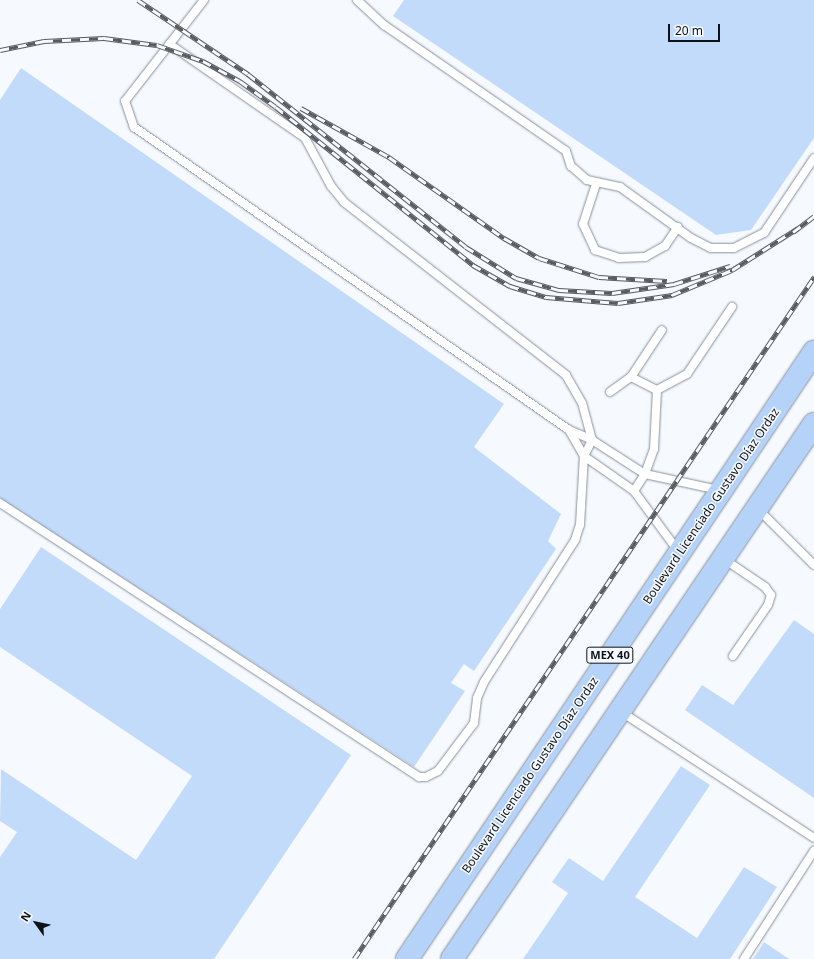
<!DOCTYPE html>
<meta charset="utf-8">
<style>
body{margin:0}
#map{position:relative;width:814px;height:959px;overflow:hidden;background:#f6faff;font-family:"Noto Sans",sans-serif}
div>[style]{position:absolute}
.building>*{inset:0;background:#c3dbfb}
.roads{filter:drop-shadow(0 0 1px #878f9a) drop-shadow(0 0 1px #878f9a)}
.lane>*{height:8px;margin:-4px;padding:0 4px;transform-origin:4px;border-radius:4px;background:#fff}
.primary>*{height:22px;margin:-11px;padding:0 11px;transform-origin:11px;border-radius:11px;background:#b5d3f8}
.rail>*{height:4.5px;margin-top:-2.25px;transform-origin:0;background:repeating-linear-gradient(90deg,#f6faff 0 9px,#585b5f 0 18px);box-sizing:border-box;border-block:1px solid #585b5f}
span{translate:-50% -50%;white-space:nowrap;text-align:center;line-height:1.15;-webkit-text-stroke:3px #f6faff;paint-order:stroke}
.shield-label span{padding:1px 3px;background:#f6faff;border:1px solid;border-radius:3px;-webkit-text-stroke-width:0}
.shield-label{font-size:11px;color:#0f1216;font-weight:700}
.street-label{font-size:12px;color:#0f1216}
.north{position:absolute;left:16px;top:903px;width:40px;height:40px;-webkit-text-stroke:3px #f6faff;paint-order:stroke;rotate:303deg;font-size:11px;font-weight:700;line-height:16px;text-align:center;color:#0f1216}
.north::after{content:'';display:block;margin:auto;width:14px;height:18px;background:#0f1216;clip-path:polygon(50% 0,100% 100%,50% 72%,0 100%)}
.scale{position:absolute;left:668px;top:24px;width:52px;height:18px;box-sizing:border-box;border:2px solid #0f1216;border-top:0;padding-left:5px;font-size:12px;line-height:14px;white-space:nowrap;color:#0f1216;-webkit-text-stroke:3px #f6faff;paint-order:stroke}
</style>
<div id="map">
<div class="building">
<i style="clip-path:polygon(404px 0,814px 0,814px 138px,751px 230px,716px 235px,393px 16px)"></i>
<i style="clip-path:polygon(21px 68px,504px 404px,474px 447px,561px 514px,548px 541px,556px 549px,474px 671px,464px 664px,451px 683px,465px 691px,414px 767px,0 498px,0 100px)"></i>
<i style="clip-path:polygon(41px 547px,351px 755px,214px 959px,0 959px,0 857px,17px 832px,0 821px,1px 769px,136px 860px,192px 776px,0 647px,0 609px)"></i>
<i style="clip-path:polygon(794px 620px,814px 634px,814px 798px,685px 710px,702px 685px,733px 705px)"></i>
<i style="clip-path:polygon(681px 766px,710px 785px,635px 897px,697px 938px,744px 867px,777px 887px,730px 959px,523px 959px,568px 893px,552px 882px,569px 858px,603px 881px)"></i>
<i style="clip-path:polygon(764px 942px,789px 959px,753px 959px)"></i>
</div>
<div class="roads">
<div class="lane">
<i style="left:204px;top:0;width:128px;rotate:128deg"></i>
<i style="left:125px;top:101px;width:28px;rotate:71deg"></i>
<i style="left:134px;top:127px;width:530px;rotate:34.86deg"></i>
<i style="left:569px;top:430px;width:25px;rotate:23deg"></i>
<i style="left:592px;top:440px;width:63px;rotate:32.7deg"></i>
<i style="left:645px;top:474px;width:76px;rotate:12.2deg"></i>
<i style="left:357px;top:0;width:37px;rotate:43deg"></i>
<i style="left:384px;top:25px;width:221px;rotate:34.7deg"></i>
<i style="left:566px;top:151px;width:16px;rotate:72deg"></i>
<i style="left:571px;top:166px;width:21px;rotate:41deg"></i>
<i style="left:587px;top:180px;width:34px;rotate:12deg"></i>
<i style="left:620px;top:187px;width:87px;rotate:35.7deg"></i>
<i style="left:691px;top:238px;width:22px;rotate:27deg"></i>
<i style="left:711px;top:248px;width:23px"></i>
<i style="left:734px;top:248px;width:34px;rotate:-27deg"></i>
<i style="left:764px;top:233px;width:90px;rotate:-56.3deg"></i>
<i style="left:596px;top:184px;width:42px;rotate:108deg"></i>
<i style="left:583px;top:224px;width:29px;rotate:65deg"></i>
<i style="left:595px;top:250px;width:25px;rotate:18deg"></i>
<i style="left:619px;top:258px;width:26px;rotate:-2deg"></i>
<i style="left:645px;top:257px;width:23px;rotate:-29deg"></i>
<i style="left:665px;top:246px;width:23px;rotate:-56deg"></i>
<i style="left:631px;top:377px;width:29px;rotate:27deg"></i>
<i style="left:657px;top:390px;width:59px;rotate:92.9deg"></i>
<i style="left:654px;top:449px;width:27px;rotate:110deg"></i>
<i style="left:645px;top:474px;width:20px;rotate:123deg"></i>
<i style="left:657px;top:390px;width:34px;rotate:-28deg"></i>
<i style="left:687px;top:374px;width:81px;rotate:-56.1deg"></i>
<i style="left:610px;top:392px;width:26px;rotate:-36deg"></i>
<i style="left:631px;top:377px;width:56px;rotate:-56.6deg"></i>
<i style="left:569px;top:430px;width:30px;rotate:60deg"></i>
<i style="left:584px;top:456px;width:61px;rotate:35deg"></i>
<i style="left:634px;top:491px;width:74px;rotate:53.7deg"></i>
<i style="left:0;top:503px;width:501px;rotate:33.18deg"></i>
<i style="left:419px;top:777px;width:7px"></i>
<i style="left:426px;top:777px;width:13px;rotate:-27deg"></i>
<i style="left:438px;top:771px;width:60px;rotate:-53.1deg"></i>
<i style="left:474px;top:723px;width:25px;rotate:-83deg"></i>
<i style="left:477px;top:698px;width:17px;rotate:-66deg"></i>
<i style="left:484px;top:682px;width:169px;rotate:-57.3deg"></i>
<i style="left:575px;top:540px;width:16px;rotate:-72deg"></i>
<i style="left:580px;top:525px;width:69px;rotate:-86.7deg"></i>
<i style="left:584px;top:456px;width:18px;rotate:-63deg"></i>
<i style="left:592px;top:440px;width:38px;rotate:-105deg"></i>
<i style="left:582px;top:403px;width:32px;rotate:-120deg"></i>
<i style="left:566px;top:375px;width:281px;rotate:-142.1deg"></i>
<i style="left:344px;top:202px;width:21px;rotate:-129deg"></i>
<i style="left:331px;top:186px;width:55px;rotate:-118.4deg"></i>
<i style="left:305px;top:138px;width:165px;rotate:-145.3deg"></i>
<i style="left:758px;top:509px;width:79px;rotate:45deg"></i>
<i style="left:724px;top:559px;width:50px;rotate:34.3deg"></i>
<i style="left:765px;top:587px;width:10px;rotate:53deg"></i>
<i style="left:771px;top:595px;width:10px;rotate:107deg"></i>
<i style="left:768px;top:605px;width:62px;rotate:124.5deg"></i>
<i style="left:620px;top:711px;width:232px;rotate:33.2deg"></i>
<i style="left:744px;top:959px;width:129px;rotate:-57.1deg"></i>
</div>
<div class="primary">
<i style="left:407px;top:959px;width:731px;rotate:-56.16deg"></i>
<i style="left:452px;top:959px;width:646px;rotate:-55.92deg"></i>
</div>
</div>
<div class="rail">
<i style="left:138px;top:0;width:133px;rotate:33.9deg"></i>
<i style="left:248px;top:74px;width:278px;rotate:38.4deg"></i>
<i style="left:466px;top:247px;width:59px;rotate:31.8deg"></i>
<i style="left:516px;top:278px;width:45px;rotate:15.6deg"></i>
<i style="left:559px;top:290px;width:53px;rotate:3.2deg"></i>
<i style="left:612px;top:293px;width:63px;rotate:-8.3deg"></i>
<i style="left:674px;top:284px;width:59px;rotate:-17.8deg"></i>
<i style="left:0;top:50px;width:45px;rotate:-11.6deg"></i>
<i style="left:44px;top:41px;width:60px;rotate:-2.9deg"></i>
<i style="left:104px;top:38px;width:53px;rotate:7.5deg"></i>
<i style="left:157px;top:45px;width:49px;rotate:19.2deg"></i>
<i style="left:203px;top:61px;width:42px;rotate:28.4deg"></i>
<i style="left:240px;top:81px;width:44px;rotate:35.8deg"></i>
<i style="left:276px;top:107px;width:253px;rotate:38.7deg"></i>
<i style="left:473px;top:265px;width:43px;rotate:29.6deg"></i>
<i style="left:510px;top:286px;width:38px;rotate:17deg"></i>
<i style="left:546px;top:297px;width:72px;rotate:4.8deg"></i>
<i style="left:618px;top:303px;width:55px;rotate:-8.4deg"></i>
<i style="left:672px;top:295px;width:65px;rotate:-22.6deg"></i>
<i style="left:732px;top:270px;width:78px;rotate:-32.5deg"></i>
<i style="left:301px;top:108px;width:101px;rotate:29.1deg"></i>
<i style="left:389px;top:157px;width:141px;rotate:35.2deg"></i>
<i style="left:504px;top:238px;width:40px;rotate:29.7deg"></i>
<i style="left:539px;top:258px;width:63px;rotate:17.6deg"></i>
<i style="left:599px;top:277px;width:68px;rotate:3.4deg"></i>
<i style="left:793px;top:232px;width:26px;rotate:-37deg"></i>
<i style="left:354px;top:959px;width:823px;rotate:-56deg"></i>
</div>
<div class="shield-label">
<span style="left:610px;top:655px">MEX 40</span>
</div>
<div class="street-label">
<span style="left:711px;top:506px;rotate:-56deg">Boulevard Licenciado Gustavo Díaz Ordaz</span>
<span style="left:530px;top:775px;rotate:-56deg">Boulevard Licenciado Gustavo Díaz Ordaz</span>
</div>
<div class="north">N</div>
<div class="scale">20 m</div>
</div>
